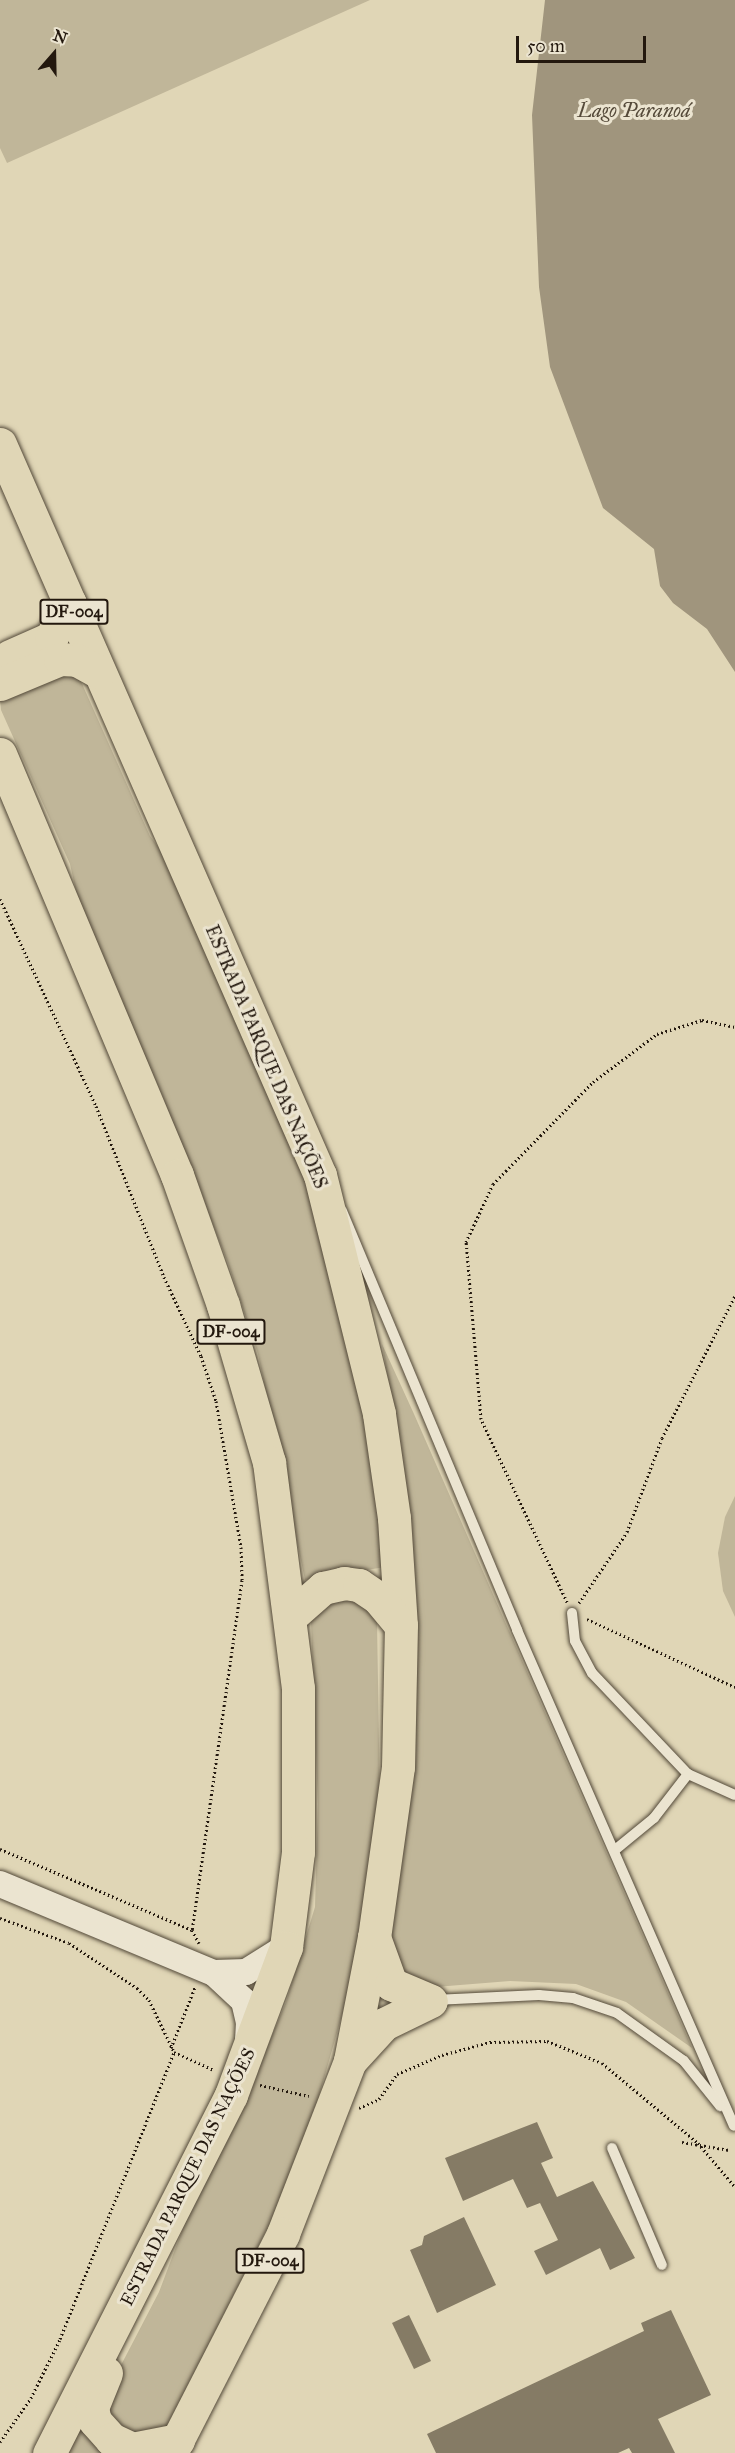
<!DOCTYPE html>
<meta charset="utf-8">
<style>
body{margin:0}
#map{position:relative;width:735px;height:2453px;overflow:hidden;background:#e0d6b6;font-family:"IM FELL Great Primer",serif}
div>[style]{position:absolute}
.green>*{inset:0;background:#c0b699}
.water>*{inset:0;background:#a0957d}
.building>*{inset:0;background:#857b65}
.path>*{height:3px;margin-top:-1.5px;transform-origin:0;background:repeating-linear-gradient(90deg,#23180e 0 1.5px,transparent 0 4.5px)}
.roads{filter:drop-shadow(0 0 2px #524838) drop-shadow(0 0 2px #524838)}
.service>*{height:10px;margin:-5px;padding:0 5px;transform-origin:5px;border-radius:5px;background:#ebe4d0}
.tertiary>*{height:26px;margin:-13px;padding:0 13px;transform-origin:13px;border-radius:13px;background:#ebe4d0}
.trunk>*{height:33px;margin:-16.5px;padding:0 16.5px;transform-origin:16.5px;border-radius:16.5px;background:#e0d6b6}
span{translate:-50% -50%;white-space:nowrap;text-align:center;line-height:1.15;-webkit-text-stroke:6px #ebe4d0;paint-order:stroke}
.shield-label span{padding:2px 4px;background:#ebe4d0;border:2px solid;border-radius:4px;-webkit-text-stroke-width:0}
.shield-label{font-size:16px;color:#23180e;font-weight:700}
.street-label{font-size:18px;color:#23180e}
.water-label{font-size:20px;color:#554a3a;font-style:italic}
.north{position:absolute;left:24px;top:24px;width:60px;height:60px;-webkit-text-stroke:4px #ebe4d0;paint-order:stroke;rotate:20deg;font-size:16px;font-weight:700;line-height:24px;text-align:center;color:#23180e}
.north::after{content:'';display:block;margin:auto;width:21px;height:27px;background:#23180e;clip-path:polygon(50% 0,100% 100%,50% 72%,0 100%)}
.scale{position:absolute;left:516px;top:36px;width:130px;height:27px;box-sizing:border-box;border:3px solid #23180e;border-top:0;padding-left:8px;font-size:18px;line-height:21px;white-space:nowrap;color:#23180e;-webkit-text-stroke:4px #ebe4d0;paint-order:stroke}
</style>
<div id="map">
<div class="green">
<i style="clip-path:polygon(0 0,370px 0,7px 163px,0 148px)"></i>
<i style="clip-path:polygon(75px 668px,150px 836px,171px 864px,299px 1157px,355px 1353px,385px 1567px,305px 1580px,258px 1354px,228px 1263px,162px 1095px,80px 909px,70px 864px,1px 710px,0 698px)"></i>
<i style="clip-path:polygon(382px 1344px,414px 1414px,692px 2048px,626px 2002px,576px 1984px,510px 1981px,423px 1988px,407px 1983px,386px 1946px,412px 1781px,413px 1574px,407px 1489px)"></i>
<i style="clip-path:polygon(735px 1496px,735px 1617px,723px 1591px,718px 1553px,725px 1517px)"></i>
<i style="clip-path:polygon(354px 1593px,377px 1621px,380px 1805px,350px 1987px,317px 2103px,273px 2217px,167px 2427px,143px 2437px,112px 2424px,105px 2396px,159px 2292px,185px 2223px,246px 2098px,286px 2002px,315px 1907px,318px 1804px,311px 1621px,322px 1602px)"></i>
<i style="clip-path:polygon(80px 2429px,123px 2453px,67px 2453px)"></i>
</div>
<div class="water">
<i style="clip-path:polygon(545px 0,735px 0,735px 672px,707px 629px,673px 603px,660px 586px,654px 549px,603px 508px,550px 367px,539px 287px,532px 115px)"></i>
</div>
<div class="building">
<i style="clip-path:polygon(537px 2122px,553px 2158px,541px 2163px,557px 2197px,593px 2181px,635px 2258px,610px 2270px,600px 2248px,546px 2275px,534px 2251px,558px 2240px,540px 2203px,527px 2208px,513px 2179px,463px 2201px,445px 2158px)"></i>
<i style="clip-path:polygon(464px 2217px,496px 2285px,437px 2313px,410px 2250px,422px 2245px,424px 2236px)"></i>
<i style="clip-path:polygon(671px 2310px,711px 2395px,658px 2419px,675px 2453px,632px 2453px,629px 2448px,618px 2453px,436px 2453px,427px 2434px,644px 2331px,641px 2323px)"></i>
<i style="clip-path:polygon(409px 2315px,431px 2361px,414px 2369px,392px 2323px)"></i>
</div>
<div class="path">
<i style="left:0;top:899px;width:228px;rotate:65.1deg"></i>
<i style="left:96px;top:1106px;width:184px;rotate:68.3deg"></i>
<i style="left:164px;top:1277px;width:87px;rotate:64.9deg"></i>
<i style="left:201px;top:1356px;width:47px;rotate:71.6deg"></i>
<i style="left:216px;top:1401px;width:148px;rotate:80.3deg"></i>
<i style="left:241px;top:1547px;width:33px;rotate:88deg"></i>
<i style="left:242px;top:1580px;width:354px;rotate:98.1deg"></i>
<i style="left:192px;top:1930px;width:15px;rotate:62deg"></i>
<i style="left:567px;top:1602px;width:202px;rotate:-115.2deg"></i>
<i style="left:481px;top:1419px;width:178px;rotate:-94.8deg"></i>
<i style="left:466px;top:1242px;width:64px;rotate:-65deg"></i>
<i style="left:493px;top:1184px;width:143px;rotate:-45.6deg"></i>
<i style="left:593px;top:1082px;width:80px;rotate:-36.9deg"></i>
<i style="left:657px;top:1034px;width:47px;rotate:-17.3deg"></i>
<i style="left:702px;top:1020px;width:34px;rotate:12deg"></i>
<i style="left:579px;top:1603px;width:86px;rotate:-55.9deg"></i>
<i style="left:627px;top:1532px;width:100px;rotate:-69.6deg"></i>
<i style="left:662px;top:1438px;width:160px;rotate:-62.8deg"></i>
<i style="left:587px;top:1619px;width:163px;rotate:24.7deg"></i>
<i style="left:0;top:1849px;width:208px;rotate:22.9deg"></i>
<i style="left:0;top:1918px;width:73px;rotate:19.9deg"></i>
<i style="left:69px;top:1943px;width:82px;rotate:33.5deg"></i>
<i style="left:137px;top:1988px;width:17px;rotate:45deg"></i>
<i style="left:149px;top:2000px;width:58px;rotate:64.3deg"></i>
<i style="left:174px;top:2052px;width:44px;rotate:24.2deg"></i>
<i style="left:171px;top:2048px;width:66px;rotate:-68.5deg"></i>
<i style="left:260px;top:2085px;width:50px;rotate:12.7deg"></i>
<i style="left:359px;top:2108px;width:22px;rotate:-24deg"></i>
<i style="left:379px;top:2099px;width:31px;rotate:-54deg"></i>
<i style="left:397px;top:2074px;width:49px;rotate:-22.9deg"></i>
<i style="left:442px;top:2055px;width:50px;rotate:-15.2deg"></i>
<i style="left:490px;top:2042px;width:57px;rotate:-1deg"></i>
<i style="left:547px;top:2041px;width:59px;rotate:21.8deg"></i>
<i style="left:602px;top:2063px;width:125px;rotate:39.8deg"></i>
<i style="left:698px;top:2143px;width:57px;rotate:49.9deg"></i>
<i style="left:682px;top:2142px;width:48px;rotate:9.7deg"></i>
<i style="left:0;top:2442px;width:54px;rotate:-54.8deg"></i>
<i style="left:31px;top:2398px;width:66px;rotate:-63.8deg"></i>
<i style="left:60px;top:2339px;width:309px;rotate:-68.3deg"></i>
</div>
<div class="roads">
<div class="service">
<i style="left:342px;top:1211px;width:454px;rotate:67.3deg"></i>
<i style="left:517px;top:1630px;width:541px;rotate:66.37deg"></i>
<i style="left:572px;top:1613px;width:28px;rotate:84deg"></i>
<i style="left:575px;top:1641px;width:36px;rotate:62deg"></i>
<i style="left:592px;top:1673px;width:139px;rotate:46.5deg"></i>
<i style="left:688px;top:1774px;width:56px;rotate:127.7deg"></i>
<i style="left:654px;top:1818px;width:50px;rotate:140.6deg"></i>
<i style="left:688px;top:1774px;width:51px;rotate:24.1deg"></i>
<i style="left:434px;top:2000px;width:105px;rotate:-2.7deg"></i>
<i style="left:539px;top:1995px;width:34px;rotate:5deg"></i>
<i style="left:573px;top:1998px;width:46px;rotate:18.8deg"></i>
<i style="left:617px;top:2013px;width:82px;rotate:35.6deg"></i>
<i style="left:684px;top:2061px;width:58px;rotate:51.3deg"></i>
<i style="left:612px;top:2148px;width:127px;rotate:66.9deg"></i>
</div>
<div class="tertiary">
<i style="left:0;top:1884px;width:232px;rotate:22.6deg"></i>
<i style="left:214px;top:1973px;width:41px;rotate:43deg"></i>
<i style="left:244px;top:2001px;width:22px;rotate:77deg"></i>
<i style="left:249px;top:2022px;width:20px;rotate:93deg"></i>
<i style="left:214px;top:1973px;width:32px;rotate:-2deg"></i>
<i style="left:246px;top:1972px;width:47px;rotate:-32deg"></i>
</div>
<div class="trunk">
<i style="left:0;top:444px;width:798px;rotate:66.36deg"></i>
<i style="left:320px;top:1175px;width:246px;rotate:76.1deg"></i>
<i style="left:379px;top:1414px;width:105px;rotate:81.8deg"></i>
<i style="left:394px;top:1518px;width:107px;rotate:86.3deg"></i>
<i style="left:401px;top:1625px;width:142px;rotate:91.2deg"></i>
<i style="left:398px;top:1767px;width:172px;rotate:98deg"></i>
<i style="left:374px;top:1937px;width:126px;rotate:101deg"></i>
<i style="left:350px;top:2061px;width:186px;rotate:111.2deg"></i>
<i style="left:283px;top:2234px;width:246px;rotate:117.1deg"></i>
<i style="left:10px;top:656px;width:45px;rotate:-23.7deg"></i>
<i style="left:51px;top:638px;width:40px;rotate:-62deg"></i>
<i style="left:0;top:684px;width:65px;rotate:-22.6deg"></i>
<i style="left:60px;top:659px;width:17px;rotate:3deg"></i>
<i style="left:77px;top:660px;width:25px;rotate:29deg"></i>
<i style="left:0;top:754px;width:457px;rotate:67.2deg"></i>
<i style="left:177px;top:1175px;width:138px;rotate:70.5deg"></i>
<i style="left:223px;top:1305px;width:164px;rotate:73.7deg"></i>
<i style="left:269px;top:1462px;width:228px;rotate:82.7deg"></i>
<i style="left:298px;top:1688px;width:164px;rotate:90deg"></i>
<i style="left:298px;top:1852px;width:96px;rotate:97.2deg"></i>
<i style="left:286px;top:1947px;width:158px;rotate:110.4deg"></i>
<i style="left:231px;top:2095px;width:402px;rotate:116.9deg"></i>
<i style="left:291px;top:1616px;width:43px;rotate:-41.2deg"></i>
<i style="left:323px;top:1588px;width:22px;rotate:-13deg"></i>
<i style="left:344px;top:1583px;width:15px;rotate:8deg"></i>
<i style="left:359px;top:1585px;width:23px;rotate:34deg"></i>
<i style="left:378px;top:1598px;width:35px;rotate:50deg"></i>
<i style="left:374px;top:1937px;width:50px;rotate:70.1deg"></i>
<i style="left:391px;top:1984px;width:43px;rotate:23deg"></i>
<i style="left:350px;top:2061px;width:50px;rotate:-47.4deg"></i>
<i style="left:384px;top:2024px;width:52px;rotate:-26.1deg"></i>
<i style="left:106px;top:2373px;width:38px;rotate:112deg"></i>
<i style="left:92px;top:2408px;width:13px;rotate:77deg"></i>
<i style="left:95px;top:2421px;width:24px;rotate:48deg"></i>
<i style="left:111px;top:2439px;width:23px;rotate:25deg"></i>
<i style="left:132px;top:2449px;width:47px;rotate:-11.1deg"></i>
</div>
</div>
<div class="shield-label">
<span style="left:74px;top:612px">DF-004</span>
<span style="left:231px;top:1332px">DF-004</span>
<span style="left:270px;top:2261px">DF-004</span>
</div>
<div class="street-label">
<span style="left:266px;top:1057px;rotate:67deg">ESTRADA PARQUE DAS NAÇÕES</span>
<span style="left:188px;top:2177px;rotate:-64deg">ESTRADA PARQUE DAS NAÇÕES</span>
</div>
<div class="water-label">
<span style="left:634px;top:110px">Lago Paranoá</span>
</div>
<div class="north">N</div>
<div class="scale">50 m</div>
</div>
